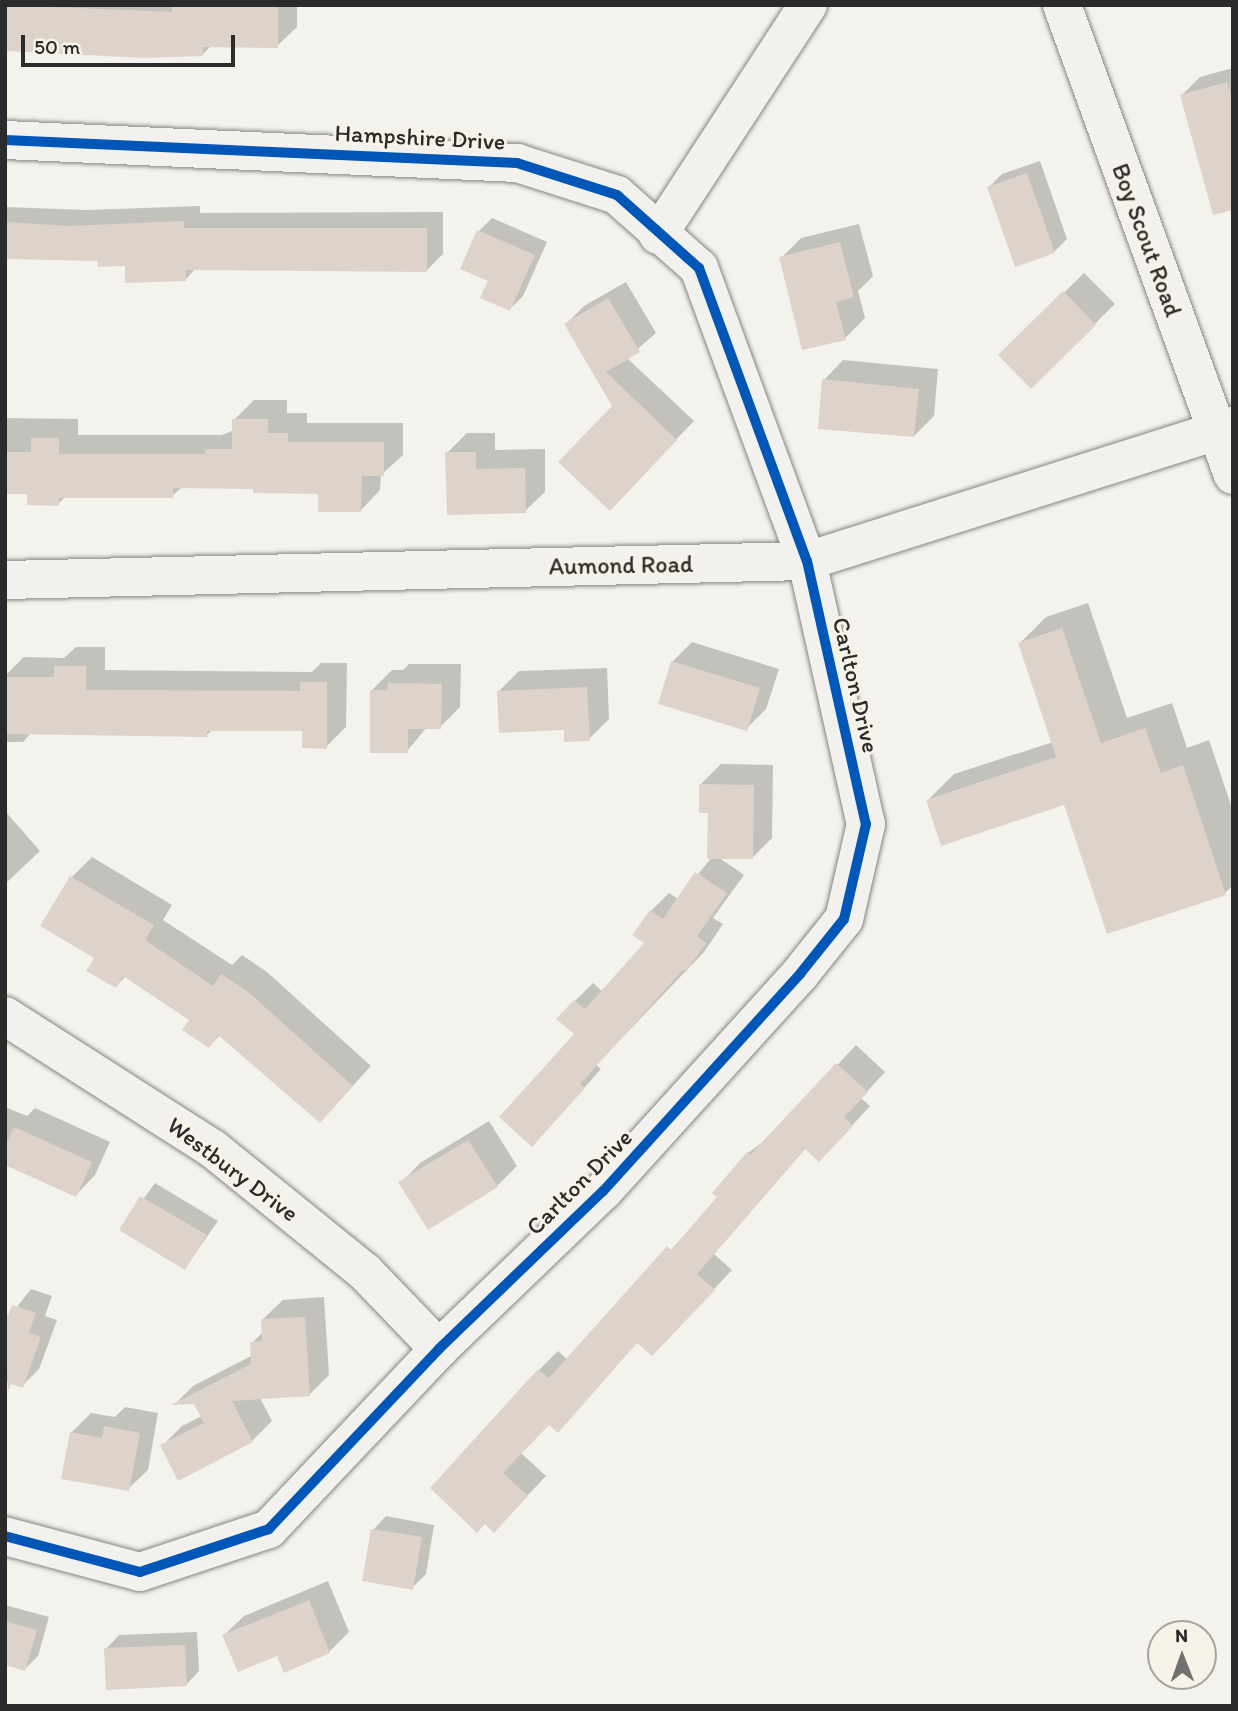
<!DOCTYPE html>
<style>
body{margin:0}
#map{position:relative;width:1238px;height:1711px;overflow:hidden;background:#f4f2ec;font-family:Itim,sans-serif}
div>[style]{position:absolute}
.shadow>*{inset:0;background:#0003}
.building>*{inset:0;background:#ded3cb}
.roads{filter:drop-shadow(0 0 2px #858582) drop-shadow(0 0 2px #858582)}
.minor>*{height:38px;margin:-19px;padding:0 19px;transform-origin:19px;border-radius:19px;background:#f2f1ed}
.cycleway>*{height:10px;margin:-5px;padding:0 5px;transform-origin:5px;border-radius:5px;background:#0057b8}
span{translate:-50% -50%;white-space:nowrap;text-align:center;line-height:1.15;-webkit-text-stroke:6px #f7f3e8;paint-order:stroke}
.street-label{font-size:24px;color:#2b2b2b}
.frame{position:absolute;inset:0;border:7px solid #2b2b2b;pointer-events:none}
.north{position:absolute;left:1147px;top:1620px;width:70px;height:70px;box-sizing:border-box;background:#f7f3e8;border:2px solid #a5a39c;border-radius:50%;rotate:359deg;font-size:19px;font-weight:700;line-height:28px;text-align:center;color:#2b2b2b}
.north::after{content:'';display:block;margin:auto;width:24px;height:32px;background:#71716f;clip-path:polygon(50% 0,100% 100%,50% 72%,0 100%)}
.scale{position:absolute;left:21px;top:35px;width:214px;height:32px;box-sizing:border-box;border:4px solid #2b2b2b;border-top:0;padding-left:9px;font-size:21px;line-height:24px;white-space:nowrap;color:#2b2b2b;-webkit-text-stroke:5px #f7f3e8;paint-order:stroke}
</style>
<div id="map">
<div class="shadow">
<i style="clip-path:polygon(5px 5px,297px 5px,297px 27px,277px 46px,211px 46px,203px 54px)"></i>
<i style="clip-path:polygon(1233px 68px,1233px 208px,1182px 95px,1200px 77px)"></i>
<i style="clip-path:polygon(1040px 161px,1067px 239px,1054px 252px,989px 187px,1002px 174px)"></i>
<i style="clip-path:polygon(200px 206px,200px 213px,443px 212px,443px 254px,427px 270px,196px 268px,186px 279px,100px 259px,5px 255px,5px 207px,87px 210px)"></i>
<i style="clip-path:polygon(492px 218px,547px 242px,523px 296px,510px 309px,479px 231px)"></i>
<i style="clip-path:polygon(859px 224px,873px 276px,858px 291px,865px 318px,845px 338px,781px 258px,801px 238px)"></i>
<i style="clip-path:polygon(1084px 273px,1115px 304px,1031px 387px,1000px 355px)"></i>
<i style="clip-path:polygon(626px 282px,656px 333px,627px 358px,694px 421px,627px 491px,614px 406px,566px 324px,584px 306px)"></i>
<i style="clip-path:polygon(843px 360px,938px 369px,934px 416px,914px 436px,824px 380px)"></i>
<i style="clip-path:polygon(254px 400px,287px 400px,287px 413px,307px 413px,307px 423px,403px 423px,403px 455px,381px 475px,380px 490px,361px 510px,320px 492px,254px 487px,182px 487px,172px 496px,65px 497px,58px 504px,29px 493px,5px 493px,5px 418px,78px 419px,78px 435px,222px 435px,234px 430px,234px 420px)"></i>
<i style="clip-path:polygon(467px 433px,495px 433px,495px 450px,545px 449px,545px 492px,525px 511px,447px 453px)"></i>
<i style="clip-path:polygon(1088px 603px,1127px 718px,1172px 703px,1187px 748px,1209px 740px,1233px 811px,1233px 885px,1225px 893px,1065px 803px,928px 800px,954px 774px,1053px 742px,1020px 643px,1046px 617px)"></i>
<i style="clip-path:polygon(692px 642px,779px 669px,766px 709px,746px 729px,672px 662px)"></i>
<i style="clip-path:polygon(76px 647px,105px 647px,105px 670px,312px 672px,321px 663px,347px 663px,346px 727px,326px 747px,304px 730px,213px 729px,206px 736px,32px 732px,23px 742px,5px 742px,5px 676px,24px 657px,64px 658px)"></i>
<i style="clip-path:polygon(409px 664px,461px 664px,460px 707px,440px 727px,427px 727px,407px 751px,372px 690px,392px 670px,403px 670px)"></i>
<i style="clip-path:polygon(607px 668px,609px 719px,589px 739px,499px 691px,519px 671px)"></i>
<i style="clip-path:polygon(721px 764px,773px 765px,772px 838px,752px 858px,718px 857px,744px 875px,713px 918px,723px 924px,704px 952px,596px 1065px,601px 1069px,550px 1126px,576px 1034px,575px 1001px,593px 983px,603px 992px,647px 943px,651px 911px,669px 893px,678px 899px,712px 857px,710px 812px,701px 784px)"></i>
<i style="clip-path:polygon(5px 811px,40px 851px,5px 884px)"></i>
<i style="clip-path:polygon(92px 857px,172px 905px,163px 920px,232px 965px,242px 955px,267px 972px,371px 1066px,320px 1121px,220px 1035px,209px 1046px,191px 1019px,126px 976px,116px 986px,96px 958px,72px 877px)"></i>
<i style="clip-path:polygon(856px 1045px,885px 1072px,861px 1098px,870px 1106px,838px 1141px,806px 1148px,714px 1254px,732px 1270px,671px 1335px,638px 1341px,558px 1431px,549px 1423px,521px 1453px,546px 1476px,512px 1512px,485px 1522px,539px 1370px,558px 1351px,568px 1360px,720px 1197px,748px 1153px,770px 1137px)"></i>
<i style="clip-path:polygon(5px 1107px,27px 1116px,35px 1108px,110px 1142px,95px 1175px,76px 1195px,5px 1161px)"></i>
<i style="clip-path:polygon(489px 1121px,517px 1166px,497px 1186px,401px 1183px,420px 1163px)"></i>
<i style="clip-path:polygon(155px 1183px,218px 1221px,185px 1268px,121px 1230px)"></i>
<i style="clip-path:polygon(31px 1289px,52px 1296px,45px 1316px,57px 1320px,39px 1369px,22px 1386px,5px 1380px,5px 1315px,10px 1316px)"></i>
<i style="clip-path:polygon(324px 1297px,329px 1375px,309px 1395px,260px 1398px,272px 1421px,252px 1441px,162px 1446px,182px 1426px,202px 1416px,195px 1402px,176px 1403px,193px 1386px,253px 1355px,252px 1343px,264px 1331px,263px 1319px,283px 1300px)"></i>
<i style="clip-path:polygon(125px 1407px,158px 1413px,148px 1470px,128px 1489px,71px 1433px,91px 1413px,115px 1417px)"></i>
<i style="clip-path:polygon(386px 1516px,434px 1525px,426px 1574px,412px 1588px,373px 1530px)"></i>
<i style="clip-path:polygon(328px 1581px,349px 1632px,329px 1652px,278px 1654px,224px 1635px,244px 1616px)"></i>
<i style="clip-path:polygon(5px 1605px,49px 1617px,38px 1656px,25px 1669px,5px 1664px)"></i>
<i style="clip-path:polygon(197px 1632px,199px 1671px,186px 1685px,106px 1649px,119px 1635px)"></i>
</div>
<div class="building">
<i style="clip-path:polygon(5px 5px,172px 12px,172px 5px,278px 6px,278px 48px,203px 47px,203px 56px,145px 58px,5px 51px)"></i>
<i style="clip-path:polygon(1227px 82px,1233px 101px,1233px 210px,1213px 215px,1180px 95px)"></i>
<i style="clip-path:polygon(1027px 173px,1055px 253px,1015px 267px,987px 187px)"></i>
<i style="clip-path:polygon(184px 221px,184px 228px,427px 228px,427px 272px,186px 270px,186px 281px,125px 283px,125px 266px,98px 267px,98px 261px,5px 259px,5px 222px,70px 226px)"></i>
<i style="clip-path:polygon(477px 230px,535px 255px,510px 311px,480px 298px,488px 281px,460px 269px)"></i>
<i style="clip-path:polygon(840px 242px,854px 297px,836px 302px,846px 340px,802px 350px,779px 257px)"></i>
<i style="clip-path:polygon(1063px 291px,1096px 325px,1031px 389px,998px 355px)"></i>
<i style="clip-path:polygon(608px 298px,640px 352px,606px 372px,677px 440px,610px 511px,558px 462px,612px 406px,564px 324px)"></i>
<i style="clip-path:polygon(822px 379px,919px 389px,914px 437px,818px 429px)"></i>
<i style="clip-path:polygon(232px 419px,268px 419px,268px 433px,288px 433px,288px 442px,384px 442px,384px 476px,362px 476px,361px 512px,318px 512px,318px 494px,253px 493px,253px 489px,173px 488px,173px 498px,59px 498px,59px 506px,27px 505px,27px 494px,5px 494px,5px 452px,31px 452px,31px 438px,59px 438px,59px 454px,205px 454px,205px 449px,232px 449px)"></i>
<i style="clip-path:polygon(445px 452px,476px 452px,476px 469px,525px 468px,526px 513px,447px 515px)"></i>
<i style="clip-path:polygon(1062px 628px,1101px 743px,1145px 728px,1161px 773px,1183px 765px,1226px 895px,1107px 934px,1064px 805px,941px 846px,926px 800px,1056px 757px,1018px 643px)"></i>
<i style="clip-path:polygon(671px 661px,760px 688px,747px 731px,658px 704px)"></i>
<i style="clip-path:polygon(54px 666px,86px 666px,86px 690px,300px 691px,300px 682px,327px 682px,327px 749px,302px 748px,302px 731px,207px 731px,207px 737px,5px 734px,5px 677px,54px 677px)"></i>
<i style="clip-path:polygon(388px 683px,442px 684px,441px 729px,408px 729px,408px 753px,370px 753px,370px 690px,387px 690px)"></i>
<i style="clip-path:polygon(587px 687px,590px 741px,564px 742px,564px 730px,499px 733px,497px 691px)"></i>
<i style="clip-path:polygon(699px 784px,754px 785px,753px 859px,707px 859px,708px 813px,699px 813px)"></i>
<i style="clip-path:polygon(695px 872px,727px 893px,697px 936px,706px 943px,686px 972px,683px 970px,580px 1084px,585px 1088px,532px 1147px,499px 1117px,574px 1034px,556px 1019px,574px 1000px,585px 1009px,644px 943px,632px 935px,650px 910px,663px 919px)"></i>
<i style="clip-path:polygon(70px 876px,154px 925px,145px 940px,213px 986px,221px 974px,247px 991px,353px 1086px,320px 1123px,218px 1035px,209px 1048px,182px 1030px,189px 1020px,123px 976px,116px 988px,86px 971px,94px 958px,40px 926px)"></i>
<i style="clip-path:polygon(836px 1063px,868px 1092px,844px 1117px,853px 1126px,819px 1162px,805px 1149px,697px 1274px,715px 1290px,652px 1356px,637px 1343px,558px 1433px,549px 1425px,503px 1473px,528px 1496px,494px 1533px,485px 1524px,477px 1533px,430px 1488px,538px 1369px,549px 1378px,667px 1246px,671px 1250px,717px 1197px,712px 1193px,747px 1152px,750px 1155px)"></i>
<i style="clip-path:polygon(14px 1127px,92px 1162px,76px 1197px,5px 1165px,5px 1146px)"></i>
<i style="clip-path:polygon(468px 1140px,498px 1187px,428px 1230px,398px 1182px)"></i>
<i style="clip-path:polygon(140px 1196px,207px 1235px,185px 1270px,119px 1230px)"></i>
<i style="clip-path:polygon(12px 1305px,36px 1313px,29px 1333px,41px 1337px,23px 1388px,11px 1384px,8px 1391px,5px 1324px)"></i>
<i style="clip-path:polygon(305px 1317px,310px 1396px,232px 1401px,253px 1442px,178px 1481px,160px 1445px,204px 1423px,194px 1404px,171px 1405px,251px 1364px,250px 1342px,262px 1341px,261px 1319px)"></i>
<i style="clip-path:polygon(104px 1426px,140px 1433px,129px 1491px,61px 1479px,70px 1432px,102px 1438px)"></i>
<i style="clip-path:polygon(371px 1529px,422px 1537px,413px 1590px,362px 1581px)"></i>
<i style="clip-path:polygon(309px 1600px,330px 1653px,284px 1673px,277px 1656px,238px 1672px,222px 1635px)"></i>
<i style="clip-path:polygon(5px 1621px,37px 1630px,25px 1671px,5px 1665px)"></i>
<i style="clip-path:polygon(185px 1645px,187px 1686px,106px 1690px,104px 1648px)"></i>
</div>
<div class="roads">
<div class="minor">
<i style="left:1062px;top:5px;width:500px;rotate:70.01deg"></i>
<i style="left:5px;top:140px;width:513px;rotate:2.57deg"></i>
<i style="left:517px;top:163px;width:105px;rotate:17.7deg"></i>
<i style="left:617px;top:195px;width:110px;rotate:41.7deg"></i>
<i style="left:699px;top:268px;width:312px;rotate:69.8deg"></i>
<i style="left:807px;top:561px;width:270px;rotate:77.4deg"></i>
<i style="left:866px;top:824px;width:98px;rotate:103deg"></i>
<i style="left:844px;top:919px;width:70px;rotate:128.7deg"></i>
<i style="left:800px;top:974px;width:293px;rotate:132.2deg"></i>
<i style="left:603px;top:1191px;width:228px;rotate:136.1deg"></i>
<i style="left:439px;top:1349px;width:248px;rotate:133.4deg"></i>
<i style="left:269px;top:1529px;width:136px;rotate:161.6deg"></i>
<i style="left:140px;top:1572px;width:140px;rotate:-165.1deg"></i>
<i style="left:658px;top:235px;width:275px;rotate:-56.9deg"></i>
<i style="left:5px;top:580px;width:802px;rotate:-1.36deg"></i>
<i style="left:807px;top:561px;width:447px;rotate:-17.6deg"></i>
<i style="left:5px;top:1016px;width:247px;rotate:32.6deg"></i>
<i style="left:213px;top:1149px;width:196px;rotate:39deg"></i>
<i style="left:365px;top:1272px;width:107px;rotate:46.1deg"></i>
</div>
</div>
<div class="cycleway">
<i style="left:5px;top:140px;width:513px;rotate:2.57deg"></i>
<i style="left:517px;top:163px;width:105px;rotate:17.7deg"></i>
<i style="left:617px;top:195px;width:110px;rotate:41.7deg"></i>
<i style="left:699px;top:268px;width:312px;rotate:69.8deg"></i>
<i style="left:807px;top:561px;width:270px;rotate:77.4deg"></i>
<i style="left:866px;top:824px;width:98px;rotate:103deg"></i>
<i style="left:844px;top:919px;width:70px;rotate:128.7deg"></i>
<i style="left:800px;top:974px;width:293px;rotate:132.2deg"></i>
<i style="left:603px;top:1191px;width:228px;rotate:136.1deg"></i>
<i style="left:439px;top:1349px;width:248px;rotate:133.4deg"></i>
<i style="left:269px;top:1529px;width:136px;rotate:161.6deg"></i>
<i style="left:140px;top:1572px;width:140px;rotate:-165.1deg"></i>
</div>
<div class="street-label">
<span style="left:420px;top:137px;rotate:3deg">Hampshire Drive</span>
<span style="left:1147px;top:240px;rotate:70deg">Boy Scout Road</span>
<span style="left:621px;top:565px;rotate:-1deg">Aumond Road</span>
<span style="left:856px;top:685px;rotate:77deg">Carlton Drive</span>
<span style="left:233px;top:1169px;rotate:37deg">Westbury Drive</span>
<span style="left:579px;top:1182px;rotate:-45deg">Carlton Drive</span>
</div>
<div class="frame"></div>
<div class="north">N</div>
<div class="scale">50 m</div>
</div>
